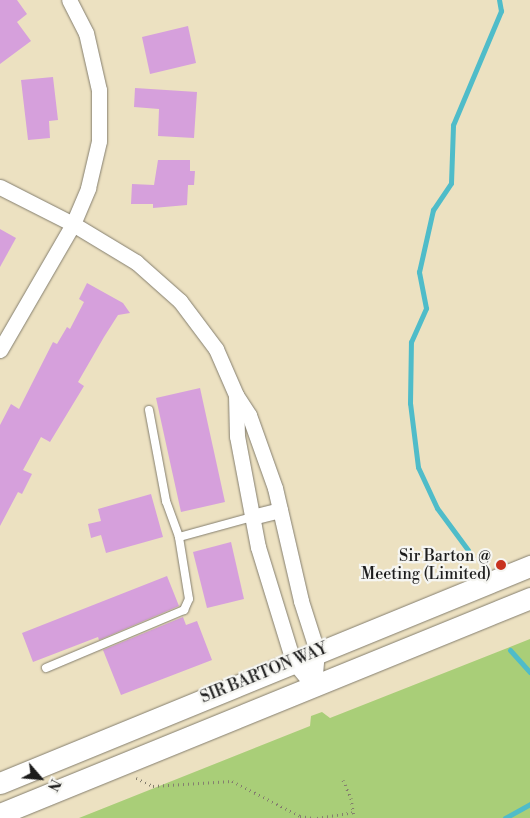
<!DOCTYPE html>
<style>
body{margin:0}
#map{position:relative;width:530px;height:818px;overflow:hidden;background:#ece1c1;font-family:"Libre Bodoni",serif}
div>[style]{position:absolute}
.green>*{inset:0;background:#a9ce78}
.stream>*{height:5px;margin:-2.5px;padding:0 2.5px;transform-origin:2.5px;border-radius:2.5px;background:#4fbcc9}
.building>*{inset:0;background:#d6a0dc}
.path>*{height:3px;margin-top:-1.5px;transform-origin:0;background:repeating-linear-gradient(90deg,#847e6e 0 1px,transparent 0 5px)}
.roads{filter:drop-shadow(0 0 1px #847e6e) drop-shadow(0 0 1px #847e6e)}
.lane>*{height:8px;margin:-4px;padding:0 4px;transform-origin:4px;border-radius:4px;background:#fff}
.street>*{height:15px;margin:-7.5px;padding:0 7.5px;transform-origin:7.5px;border-radius:7.5px;background:#fff}
.secondary>*{height:21px;margin:-10.5px;padding:0 10.5px;transform-origin:10.5px;border-radius:10.5px;background:#fff}
.dots>*{width:14px;height:14px;translate:-50% -50%;box-sizing:border-box;border:2px solid #f6f6f2;border-radius:50%}
span{translate:-50% -50%;white-space:nowrap;text-align:center;line-height:1.15;-webkit-text-stroke:4.5px #f6f6f2;paint-order:stroke}
.poi-label{font-size:16px;color:#1c1c1c}
.right{translate:-100% -50%;text-align:right}
.street-label{font-size:16px;color:#1c1c1c}
.north{position:absolute;left:15px;top:753px;width:50px;height:50px;-webkit-text-stroke:4px #f6f6f2;paint-order:stroke;rotate:117deg;font-size:14px;font-weight:700;line-height:20px;text-align:center;color:#1c1c1c}
.north::after{content:'';display:block;margin:auto;width:18px;height:22px;background:#1c1c1c;clip-path:polygon(50% 0,100% 100%,50% 72%,0 100%)}
</style>
<div id="map">
<div class="green">
<i style="clip-path:polygon(530px 639px,530px 818px,79px 818px,310px 726px,311px 716px,322px 712px,330px 718px)"></i>
</div>
<div class="stream">
<i style="left:468px;top:550px;width:52px;rotate:-126.4deg"></i>
<i style="left:437px;top:508px;width:45px;rotate:-114.9deg"></i>
<i style="left:418px;top:467px;width:64px;rotate:-97.1deg"></i>
<i style="left:410px;top:403px;width:61px;rotate:-89.1deg"></i>
<i style="left:411px;top:342px;width:37px;rotate:-66deg"></i>
<i style="left:426px;top:308px;width:37px;rotate:-101deg"></i>
<i style="left:419px;top:272px;width:64px;rotate:-77.3deg"></i>
<i style="left:433px;top:210px;width:32px;rotate:-56deg"></i>
<i style="left:451px;top:183px;width:58px;rotate:-88deg"></i>
<i style="left:453px;top:125px;width:124px;rotate:-67.2deg"></i>
<i style="left:501px;top:11px;width:11px;rotate:-100deg"></i>
<i style="left:510px;top:650px;width:30px;rotate:48deg"></i>
<i style="left:505px;top:818px;width:29px;rotate:-29deg"></i>
</div>
<div class="building">
<i style="clip-path:polygon(0 0,17px 0,27px 14px,17px 22px,31px 41px,0 64px)"></i>
<i style="clip-path:polygon(188px 26px,196px 63px,150px 74px,142px 37px)"></i>
<i style="clip-path:polygon(53px 77px,58px 120px,49px 121px,50px 138px,28px 140px,21px 80px)"></i>
<i style="clip-path:polygon(135px 88px,197px 92px,194px 138px,158px 136px,159px 109px,134px 107px)"></i>
<i style="clip-path:polygon(158px 160px,190px 160px,190px 171px,195px 171px,194px 185px,188px 185px,187px 205px,153px 208px,153px 204px,131px 204px,132px 184px,154px 185px)"></i>
<i style="clip-path:polygon(0 229px,16px 238px,0 267px)"></i>
<i style="clip-path:polygon(87px 283px,123px 303px,130px 313px,118px 315px,104px 337px,78px 382px,84px 386px,50px 442px,41px 437px,23px 470px,32px 474px,22px 494px,18px 492px,0 526px,0 425px,11px 404px,19px 409px,53px 342px,57px 344px,67px 327px,70px 329px,84px 302px,79px 299px)"></i>
<i style="clip-path:polygon(200px 388px,225px 502px,181px 512px,156px 398px)"></i>
<i style="clip-path:polygon(151px 494px,163px 537px,106px 553px,101px 535px,91px 538px,88px 524px,101px 521px,98px 509px)"></i>
<i style="clip-path:polygon(231px 542px,244px 599px,207px 608px,193px 552px)"></i>
<i style="clip-path:polygon(167px 576px,179px 606px,99px 640px,98px 637px,33px 662px,22px 633px)"></i>
<i style="clip-path:polygon(183px 617px,186px 625px,197px 621px,212px 660px,121px 695px,103px 650px)"></i>
</div>
<div class="path">
<i style="left:136px;top:778px;width:19px;rotate:25deg"></i>
<i style="left:153px;top:786px;width:79px;rotate:-3.6deg"></i>
<i style="left:232px;top:781px;width:76px;rotate:27.2deg"></i>
<i style="left:300px;top:816px;width:13px;rotate:9deg"></i>
<i style="left:343px;top:780px;width:20px;rotate:66deg"></i>
<i style="left:351px;top:798px;width:20px;rotate:81deg"></i>
<i style="left:317px;top:818px;width:37px;rotate:-9deg"></i>
</div>
<div class="roads">
<div class="lane">
<i style="left:149px;top:410px;width:93px;rotate:79.4deg"></i>
<i style="left:166px;top:501px;width:38px;rotate:70deg"></i>
<i style="left:46px;top:668px;width:150px;rotate:-22.8deg"></i>
<i style="left:184px;top:610px;width:12px;rotate:-66deg"></i>
<i style="left:189px;top:599px;width:63px;rotate:-99.2deg"></i>
<i style="left:179px;top:537px;width:76px;rotate:-15.3deg"></i>
</div>
<div class="street">
<i style="left:0;top:187px;width:82px;rotate:26.9deg"></i>
<i style="left:73px;top:224px;width:74px;rotate:31.1deg"></i>
<i style="left:136px;top:262px;width:59px;rotate:41.6deg"></i>
<i style="left:180px;top:301px;width:60px;rotate:53.1deg"></i>
<i style="left:216px;top:349px;width:50px;rotate:66.5deg"></i>
<i style="left:236px;top:395px;width:24px;rotate:57deg"></i>
<i style="left:249px;top:415px;width:77px;rotate:70.4deg"></i>
<i style="left:275px;top:488px;width:116px;rotate:77deg"></i>
<i style="left:301px;top:601px;width:52px;rotate:72.3deg"></i>
<i style="left:317px;top:651px;width:36px;rotate:95deg"></i>
<i style="left:0;top:350px;width:146px;rotate:-59.9deg"></i>
<i style="left:73px;top:224px;width:39px;rotate:-67deg"></i>
<i style="left:88px;top:188px;width:48px;rotate:-76.8deg"></i>
<i style="left:99px;top:141px;width:51px;rotate:-90deg"></i>
<i style="left:99px;top:90px;width:58px;rotate:-102.8deg"></i>
<i style="left:86px;top:33px;width:37px;rotate:-117deg"></i>
<i style="left:236px;top:395px;width:41px;rotate:88.6deg"></i>
<i style="left:237px;top:436px;width:113px;rotate:79.3deg"></i>
<i style="left:258px;top:547px;width:119px;rotate:72.9deg"></i>
<i style="left:293px;top:661px;width:33px;rotate:51deg"></i>
<i style="left:252px;top:517px;width:29px;rotate:-14deg"></i>
</div>
<div class="secondary">
<i style="left:0;top:783px;width:573px;rotate:-22.27deg"></i>
<i style="left:0;top:814px;width:572px;rotate:-22.17deg"></i>
</div>
</div>
<div class="dots">
<i style="left:501px;top:565px;background:#c8321e"></i>
</div>
<div class="poi-label">
<span class="right" style="left:491px;top:565px">Sir Barton @<br>Meeting (Limited)</span>
</div>
<div class="street-label">
<span style="left:264px;top:673px;rotate:-22deg">SIR BARTON WAY</span>
</div>
<div class="north">N</div>
</div>
